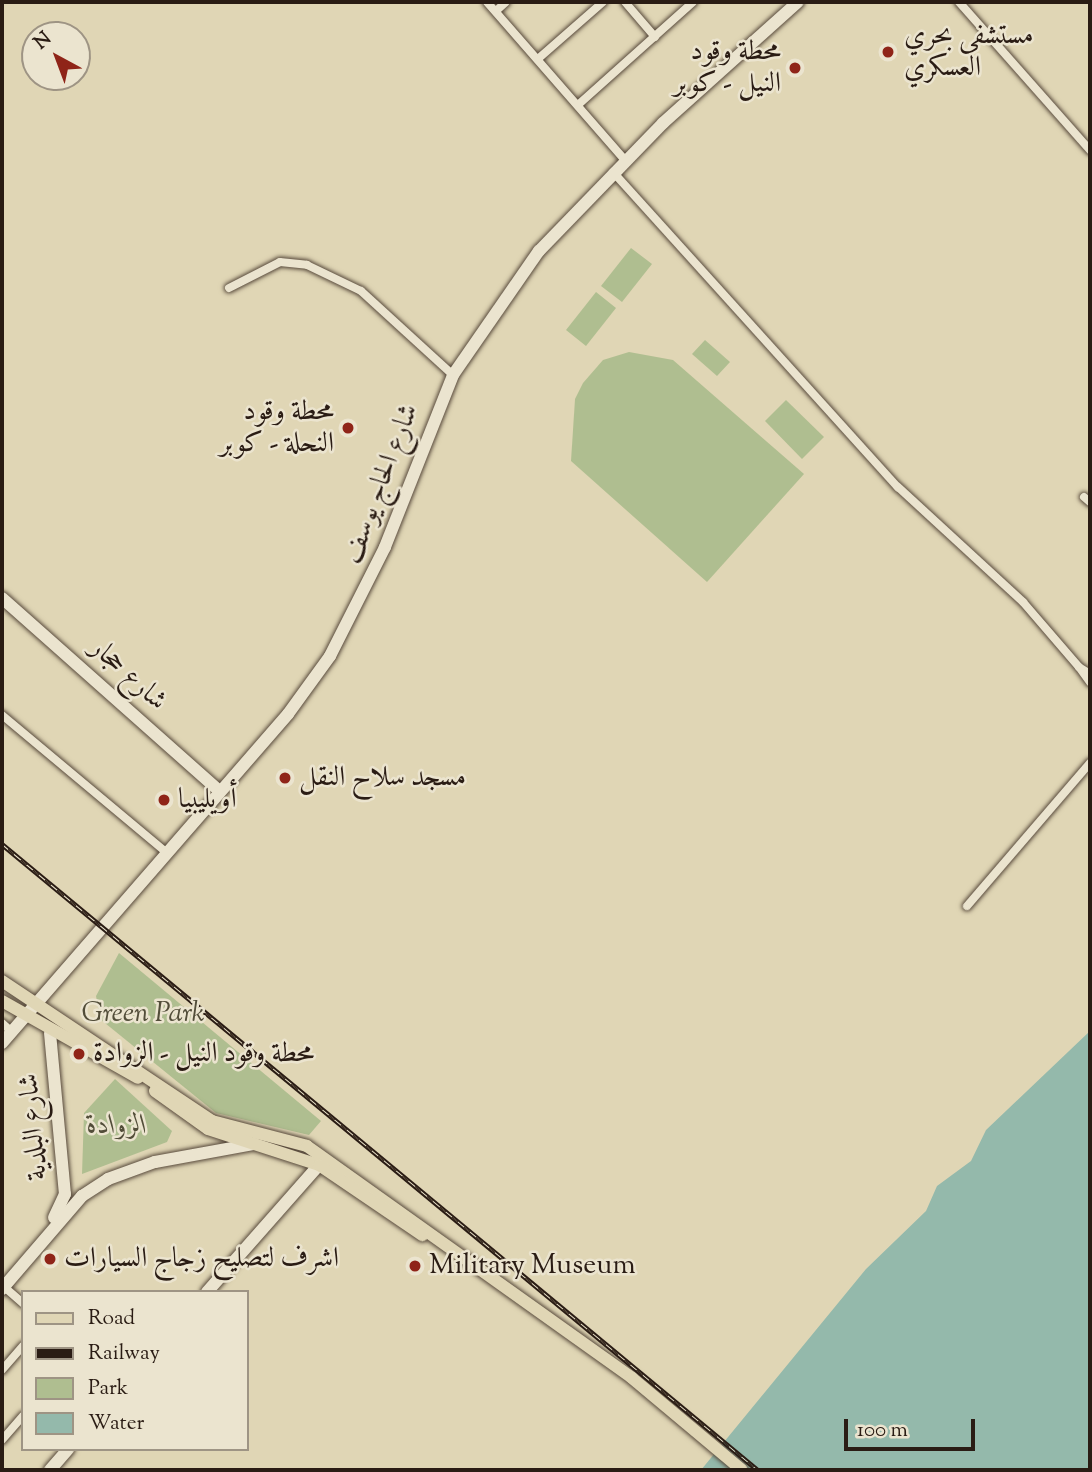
<!DOCTYPE html>
<meta charset="utf-8">
<style>
body{margin:0}
#map{position:relative;width:1092px;height:1472px;overflow:hidden;background:#e0d6b5;font-family:"Sorts Mill Goudy",Amiri,serif}
div>[style]{position:absolute}
.green>*{inset:0;background:#afbe90}
.water>*{inset:0;background:#94b9ab}
.roads{filter:drop-shadow(0 0 2px #584a3c) drop-shadow(0 0 2px #584a3c)}
.street>*{height:8px;margin:-4px;padding:0 4px;transform-origin:4px;border-radius:4px;background:#ebe4cf}
.secondary>*{height:12px;margin:-6px;padding:0 6px;transform-origin:6px;border-radius:6px;background:#ebe4cf}
.primary>*{height:12px;margin:-6px;padding:0 6px;transform-origin:6px;border-radius:6px;background:#e0d6b5}
.rail>*{height:5px;margin-top:-2.5px;transform-origin:0;background:repeating-linear-gradient(90deg,#ebe4cf 0 8px,#2a1c14 0 16px);box-sizing:border-box;border-block:2px solid #2a1c14}
.dots>*{width:19px;height:19px;translate:-50% -50%;box-sizing:border-box;border:4px solid #ebe4cf;border-radius:50%}
span{translate:-50% -50%;white-space:nowrap;text-align:center;line-height:1.15;-webkit-text-stroke:5px #ebe4cf;paint-order:stroke}
.poi-label{font-size:28px;color:#2a1c14}
.left{translate:0 -50%;text-align:left}
.right{translate:-100% -50%;text-align:right}
.street-label{font-size:28px;color:#2a1c14}
.park-label{font-size:28px;color:#524d39;font-style:italic}
.frame{position:absolute;inset:0;border:4px solid #2a1c14;pointer-events:none}
.legend{position:absolute;left:21px;top:1290px;width:228px;height:161px;box-sizing:border-box;background:#ebe4cf;border:2px solid #9e9484;margin:0;padding:9px 12px;list-style:none;font-size:21px;color:#2a1c14}
.legend li{display:flex;align-items:center;gap:14px;height:35px}
.legend b{width:35px;border:2px solid #9e9484}
.north{position:absolute;left:21px;top:21px;width:70px;height:70px;box-sizing:border-box;background:#ebe4cf;border:2px solid #9e9484;border-radius:50%;rotate:319deg;font-size:19px;font-weight:700;line-height:28px;text-align:center;color:#2a1c14}
.north::after{content:'';display:block;margin:auto;width:24px;height:32px;background:#8f2418;clip-path:polygon(50% 0,100% 100%,50% 72%,0 100%)}
.scale{position:absolute;left:844px;top:1419px;width:131px;height:32px;box-sizing:border-box;border:4px solid #2a1c14;border-top:0;padding-left:9px;font-size:21px;line-height:24px;white-space:nowrap;color:#2a1c14;-webkit-text-stroke:5px #ebe4cf;paint-order:stroke}
</style>
<div id="map">
<div class="green">
<i style="clip-path:polygon(631px 248px,652px 264px,622px 302px,601px 286px)"></i>
<i style="clip-path:polygon(596px 292px,616px 308px,586px 346px,566px 330px)"></i>
<i style="clip-path:polygon(705px 340px,730px 362px,717px 376px,692px 354px)"></i>
<i style="clip-path:polygon(629px 352px,673px 360px,804px 474px,707px 582px,571px 461px,575px 399px,583px 383px,603px 360px)"></i>
<i style="clip-path:polygon(786px 400px,824px 437px,802px 459px,765px 421px)"></i>
<i style="clip-path:polygon(119px 953px,321px 1121px,309px 1135px,216px 1113px,100px 1019px,96px 996px)"></i>
<i style="clip-path:polygon(115px 1079px,172px 1131px,167px 1142px,82px 1174px,84px 1113px)"></i>
</div>
<div class="water">
<i style="clip-path:polygon(1090px 1031px,1090px 1470px,701px 1470px,866px 1269px,926px 1211px,937px 1186px,971px 1161px,986px 1130px)"></i>
</div>
<div class="roads">
<div class="street">
<i style="left:487px;top:2px;width:210px;rotate:48.9deg"></i>
<i style="left:625px;top:2px;width:46px;rotate:49.4deg"></i>
<i style="left:959px;top:2px;width:198px;rotate:48.5deg"></i>
<i style="left:496px;top:11px;width:13px;rotate:-42deg"></i>
<i style="left:539px;top:58px;width:85px;rotate:-41.2deg"></i>
<i style="left:579px;top:104px;width:153px;rotate:-41.8deg"></i>
<i style="left:613px;top:172px;width:425px;rotate:47.9deg"></i>
<i style="left:898px;top:487px;width:170px;rotate:42.6deg"></i>
<i style="left:1023px;top:602px;width:86px;rotate:49.3deg"></i>
<i style="left:229px;top:288px;width:57px;rotate:-27deg"></i>
<i style="left:280px;top:262px;width:27px;rotate:6deg"></i>
<i style="left:307px;top:265px;width:60px;rotate:25.7deg"></i>
<i style="left:361px;top:291px;width:125px;rotate:42.4deg"></i>
<i style="left:1084px;top:497px;width:8px;rotate:40deg"></i>
<i style="left:1090px;top:674px;width:13px;rotate:-148deg"></i>
<i style="left:1079px;top:667px;width:19px;rotate:54deg"></i>
<i style="left:2px;top:715px;width:214px;rotate:39.9deg"></i>
<i style="left:967px;top:906px;width:189px;rotate:-49.3deg"></i>
<i style="left:2px;top:1023px;width:13px;rotate:42deg"></i>
<i style="left:2px;top:1285px;width:28px;rotate:41deg"></i>
<i style="left:2px;top:1370px;width:32px;rotate:-49deg"></i>
<i style="left:2px;top:1440px;width:32px;rotate:-49deg"></i>
</div>
<div class="secondary">
<i style="left:2px;top:598px;width:290px;rotate:41.6deg"></i>
<i style="left:50px;top:1033px;width:162px;rotate:84.7deg"></i>
<i style="left:65px;top:1194px;width:26px;rotate:115deg"></i>
<i style="left:2px;top:1043px;width:436px;rotate:-49deg"></i>
<i style="left:288px;top:714px;width:72px;rotate:-54.1deg"></i>
<i style="left:330px;top:656px;width:122px;rotate:-63.2deg"></i>
<i style="left:385px;top:547px;width:185px;rotate:-68.4deg"></i>
<i style="left:453px;top:375px;width:151px;rotate:-55.3deg"></i>
<i style="left:539px;top:251px;width:178px;rotate:-45.9deg"></i>
<i style="left:663px;top:123px;width:181px;rotate:-41.9deg"></i>
<i style="left:2px;top:1289px;width:123px;rotate:-49.3deg"></i>
<i style="left:82px;top:1196px;width:31px;rotate:-33deg"></i>
<i style="left:108px;top:1179px;width:50px;rotate:-19.9deg"></i>
<i style="left:155px;top:1162px;width:101px;rotate:-10.3deg"></i>
<i style="left:207px;top:1292px;width:169px;rotate:-48.6deg"></i>
<i style="left:50px;top:1470px;width:28px;rotate:-49deg"></i>
</div>
<div class="primary">
<i style="left:2px;top:981px;width:252px;rotate:33.7deg"></i>
<i style="left:212px;top:1121px;width:98px;rotate:14.7deg"></i>
<i style="left:307px;top:1146px;width:399px;rotate:35.5deg"></i>
<i style="left:632px;top:1378px;width:143px;rotate:39.9deg"></i>
<i style="left:2px;top:1001px;width:156px;rotate:29.5deg"></i>
<i style="left:155px;top:1091px;width:65px;rotate:35.6deg"></i>
<i style="left:208px;top:1129px;width:117px;rotate:18deg"></i>
<i style="left:319px;top:1165px;width:125px;rotate:34.2deg"></i>
</div>
</div>
<div class="rail">
<i style="left:2px;top:844px;width:982px;rotate:39.63deg"></i>
</div>
<div class="dots">
<i style="left:888px;top:52px;background:#8f2418"></i>
<i style="left:795px;top:68px;background:#8f2418"></i>
<i style="left:348px;top:428px;background:#8f2418"></i>
<i style="left:285px;top:778px;background:#8f2418"></i>
<i style="left:164px;top:800px;background:#8f2418"></i>
<i style="left:79px;top:1054px;background:#8f2418"></i>
<i style="left:50px;top:1259px;background:#8f2418"></i>
<i style="left:415px;top:1266px;background:#8f2418"></i>
</div>
<div class="poi-label">
<span class="left" style="left:904px;top:52px">مستشفى بحري<br>العسكري</span>
<span class="right" style="left:781px;top:68px">محطة وقود<br>النيل - كوبر</span>
<span class="right" style="left:334px;top:428px">محطة وقود<br>النحلة - كوبر</span>
<span class="left" style="left:299px;top:778px">مسجد سلاح النقل</span>
<span class="left" style="left:178px;top:800px">أويليبيا</span>
<span class="left" style="left:93px;top:1054px">محطة وقود النيل - الزوادة</span>
<span class="left" style="left:64px;top:1259px">اشرف لتصليح زجاج السيارات</span>
<span class="left" style="left:429px;top:1266px">Military Museum</span>
</div>
<div class="street-label">
<span style="left:381px;top:484px;rotate:-69deg">شارع الحاج يوسف</span>
<span style="left:128px;top:675px;rotate:42deg">شارع حجار</span>
<span style="left:34px;top:1127px;rotate:-95deg">شارع البلدية</span>
</div>
<div class="park-label">
<span style="left:143px;top:1014px">Green Park</span>
<span style="left:117px;top:1126px">الزوادة</span>
</div>
<div class="frame"></div>
<ul class="legend">
<li><b style="height:9px;background:#e0d6b5"></b>Road</li>
<li><b style="height:9px;background:#2a1c14"></b>Railway</li>
<li><b style="height:19px;background:#afbe90"></b>Park</li>
<li><b style="height:19px;background:#94b9ab"></b>Water</li>
</ul>
<div class="north">N</div>
<div class="scale">100 m</div>
</div>
